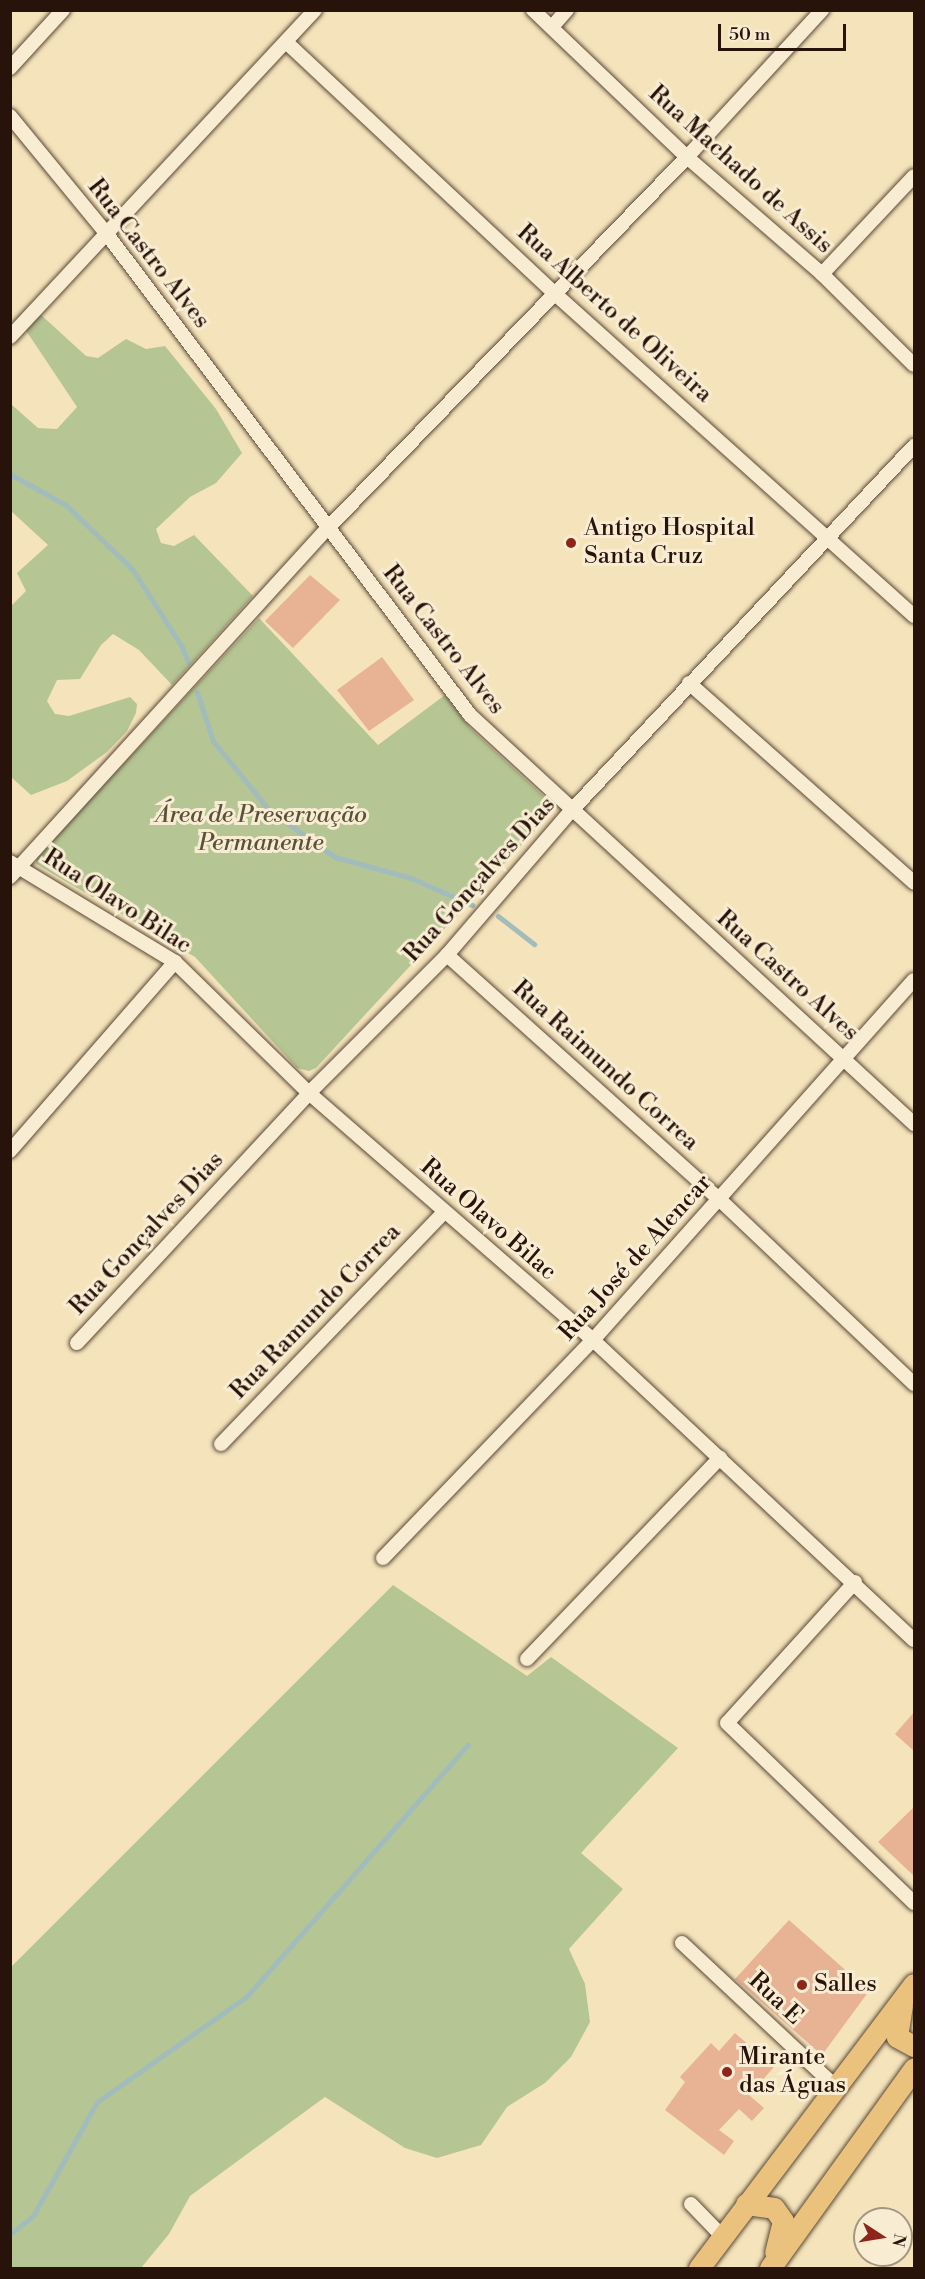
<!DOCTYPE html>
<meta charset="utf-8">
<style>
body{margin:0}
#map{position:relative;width:925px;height:2279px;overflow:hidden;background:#f5e4bb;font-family:"Libre Bodoni",serif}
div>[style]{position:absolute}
.green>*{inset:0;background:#b6c594}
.stream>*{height:5px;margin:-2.5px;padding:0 2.5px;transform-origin:2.5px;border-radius:2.5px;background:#a1bcbb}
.building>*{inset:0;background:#e8b295}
.roads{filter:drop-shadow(0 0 2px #5b4737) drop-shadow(0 0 2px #5b4737)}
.street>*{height:14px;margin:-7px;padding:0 7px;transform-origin:7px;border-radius:7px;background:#f8edd3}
.primary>*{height:21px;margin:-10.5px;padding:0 10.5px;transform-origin:10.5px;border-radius:10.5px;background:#eac27e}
.dots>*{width:16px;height:16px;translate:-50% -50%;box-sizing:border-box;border:3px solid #f8edd3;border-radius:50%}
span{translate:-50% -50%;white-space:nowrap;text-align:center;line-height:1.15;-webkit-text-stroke:6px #f8edd3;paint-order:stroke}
.street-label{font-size:24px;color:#28130b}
.poi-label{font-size:24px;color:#28130b}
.left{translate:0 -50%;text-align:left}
.park-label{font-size:24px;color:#5a513b;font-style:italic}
.frame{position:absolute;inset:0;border:12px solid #28130b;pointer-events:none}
.north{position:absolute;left:853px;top:2207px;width:60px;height:60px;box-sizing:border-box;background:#f8edd3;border:2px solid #a59683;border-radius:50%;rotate:102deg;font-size:16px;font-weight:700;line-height:24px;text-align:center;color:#28130b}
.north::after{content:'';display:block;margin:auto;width:21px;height:27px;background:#8f2418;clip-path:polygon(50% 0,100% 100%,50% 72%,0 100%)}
.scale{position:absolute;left:718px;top:24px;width:128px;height:27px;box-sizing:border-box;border:3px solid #28130b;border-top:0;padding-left:8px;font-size:18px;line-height:21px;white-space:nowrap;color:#28130b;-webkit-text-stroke:4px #f8edd3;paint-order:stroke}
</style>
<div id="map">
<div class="green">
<i style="clip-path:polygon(39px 313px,86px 356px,98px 358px,126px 339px,146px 349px,165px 346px,216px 409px,242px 453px,216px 483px,190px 497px,156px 529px,161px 543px,174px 546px,194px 535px,253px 596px,172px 685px,139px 650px,113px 634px,101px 645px,80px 679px,57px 680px,47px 701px,55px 714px,69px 716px,130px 697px,137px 704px,136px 713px,127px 731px,107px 752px,67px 781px,31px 795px,11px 777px,11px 606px,26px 591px,17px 573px,48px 545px,11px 511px,11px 404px,38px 428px,57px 429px,77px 407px,25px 329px)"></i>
<i style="clip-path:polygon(259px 618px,378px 745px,445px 695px,470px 728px,552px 804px,552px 812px,316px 1068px,309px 1071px,297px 1068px,195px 957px,36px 864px,37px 857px)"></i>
<i style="clip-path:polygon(393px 1585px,527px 1676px,551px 1657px,678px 1748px,581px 1853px,623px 1889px,569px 1949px,585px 1984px,590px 2022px,571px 2057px,545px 2083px,507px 2107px,481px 2145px,437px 2158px,405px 2148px,325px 2097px,190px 2196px,169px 2234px,141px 2268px,11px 2268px,11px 1967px)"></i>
</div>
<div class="stream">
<i style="left:10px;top:474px;width:64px;rotate:29deg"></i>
<i style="left:66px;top:505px;width:93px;rotate:44.1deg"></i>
<i style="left:133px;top:570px;width:91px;rotate:57.5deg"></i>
<i style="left:182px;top:647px;width:16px;rotate:68deg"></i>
<i style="left:197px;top:692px;width:52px;rotate:71.9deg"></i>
<i style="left:213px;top:741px;width:89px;rotate:50.9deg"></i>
<i style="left:269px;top:810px;width:81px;rotate:35.5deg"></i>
<i style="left:335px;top:857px;width:79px;rotate:15.4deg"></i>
<i style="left:411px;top:878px;width:67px;rotate:23.9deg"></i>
<i style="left:498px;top:916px;width:46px;rotate:37.9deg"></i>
<i style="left:10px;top:2234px;width:29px;rotate:-38deg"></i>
<i style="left:33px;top:2216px;width:131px;rotate:-60.7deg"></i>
<i style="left:97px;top:2102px;width:184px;rotate:-35.2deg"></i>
<i style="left:247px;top:1996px;width:335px;rotate:-48.7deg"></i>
</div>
<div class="building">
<i style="clip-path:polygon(310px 575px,340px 600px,293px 648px,265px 621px)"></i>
<i style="clip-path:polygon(382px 657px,414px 700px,369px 731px,337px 690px)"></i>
<i style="clip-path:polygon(915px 1711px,915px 1752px,895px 1734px)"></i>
<i style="clip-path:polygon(915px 1806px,915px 1877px,878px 1842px)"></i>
<i style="clip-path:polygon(789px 1920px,869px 1991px,822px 2055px,735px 1979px)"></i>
<i style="clip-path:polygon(735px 2033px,774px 2067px,749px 2095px,764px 2108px,752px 2121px,739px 2109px,719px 2130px,734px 2141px,724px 2155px,665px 2110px,685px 2082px,680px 2077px,711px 2043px,719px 2051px)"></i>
</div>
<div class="roads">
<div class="street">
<i style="left:533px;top:10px;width:213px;rotate:43.7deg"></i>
<i style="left:687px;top:157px;width:179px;rotate:40.9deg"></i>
<i style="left:822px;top:274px;width:129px;rotate:44.7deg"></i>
<i style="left:552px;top:27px;width:23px;rotate:-49deg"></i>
<i style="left:286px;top:42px;width:367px;rotate:43.1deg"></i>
<i style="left:554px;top:293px;width:484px;rotate:41.9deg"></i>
<i style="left:10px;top:68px;width:79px;rotate:-47.6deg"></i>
<i style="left:10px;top:116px;width:151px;rotate:50.6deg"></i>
<i style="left:106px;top:233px;width:604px;rotate:52.94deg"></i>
<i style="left:470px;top:715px;width:604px;rotate:42.65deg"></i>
<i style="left:822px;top:274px;width:134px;rotate:-46.8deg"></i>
<i style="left:10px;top:337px;width:447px;rotate:-47deg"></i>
<i style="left:689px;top:683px;width:301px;rotate:41.6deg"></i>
<i style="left:10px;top:862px;width:193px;rotate:31.2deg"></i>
<i style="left:175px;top:962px;width:187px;rotate:44.4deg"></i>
<i style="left:309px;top:1093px;width:376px;rotate:41deg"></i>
<i style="left:593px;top:1340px;width:439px;rotate:43.1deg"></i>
<i style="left:10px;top:877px;width:472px;rotate:-47.7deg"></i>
<i style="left:328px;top:528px;width:516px;rotate:-45.94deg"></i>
<i style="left:687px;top:157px;width:200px;rotate:-47.4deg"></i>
<i style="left:447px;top:955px;width:365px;rotate:41.9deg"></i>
<i style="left:719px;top:1199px;width:269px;rotate:43.5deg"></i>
<i style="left:10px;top:1151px;width:251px;rotate:-48.9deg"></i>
<i style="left:77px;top:1343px;width:341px;rotate:-47.1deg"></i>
<i style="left:309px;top:1093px;width:195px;rotate:-45deg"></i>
<i style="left:447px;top:955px;width:190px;rotate:-49.3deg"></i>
<i style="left:571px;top:811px;width:501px;rotate:-46.78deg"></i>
<i style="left:221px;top:1444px;width:322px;rotate:-46.1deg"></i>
<i style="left:383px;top:1558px;width:303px;rotate:-46.1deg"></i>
<i style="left:593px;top:1340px;width:482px;rotate:-48.3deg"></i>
<i style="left:855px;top:1582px;width:190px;rotate:132.2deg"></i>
<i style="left:727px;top:1723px;width:260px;rotate:43.9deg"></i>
<i style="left:527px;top:1659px;width:279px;rotate:-46.2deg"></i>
<i style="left:682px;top:1943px;width:212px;rotate:43.1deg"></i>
<i style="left:691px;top:2204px;width:45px;rotate:45.9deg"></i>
</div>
<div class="primary">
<i style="left:902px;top:2005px;width:32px;rotate:99deg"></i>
<i style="left:897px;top:2037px;width:19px;rotate:28deg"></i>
<i style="left:746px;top:2204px;width:28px;rotate:8deg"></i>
<i style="left:774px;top:2208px;width:16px;rotate:55deg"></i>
<i style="left:783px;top:2221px;width:32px;rotate:104deg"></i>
<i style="left:699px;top:2268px;width:356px;rotate:-52.9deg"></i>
<i style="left:770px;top:2268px;width:246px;rotate:-54.2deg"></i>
</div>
</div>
<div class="dots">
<i style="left:571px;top:543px;background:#8f2418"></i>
<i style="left:802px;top:1985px;background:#8f2418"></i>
<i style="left:727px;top:2072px;background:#8f2418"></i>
</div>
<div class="street-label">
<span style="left:740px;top:170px;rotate:42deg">Rua Machado de Assis</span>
<span style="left:148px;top:254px;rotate:52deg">Rua Castro Alves</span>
<span style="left:614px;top:314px;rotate:42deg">Rua Alberto de Oliveira</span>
<span style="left:443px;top:640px;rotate:52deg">Rua Castro Alves</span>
<span style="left:480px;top:880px;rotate:-48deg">Rua Gonçalves Dias</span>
<span style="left:117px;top:902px;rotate:33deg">Rua Olavo Bilac</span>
<span style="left:787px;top:976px;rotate:42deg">Rua Castro Alves</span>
<span style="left:605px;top:1066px;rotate:42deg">Rua Raimundo Correa</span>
<span style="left:488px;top:1220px;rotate:41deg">Rua Olavo Bilac</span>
<span style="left:147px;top:1234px;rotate:-47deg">Rua Gonçalves Dias</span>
<span style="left:636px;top:1258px;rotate:-48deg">Rua José de Alencar</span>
<span style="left:316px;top:1312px;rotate:-46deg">Rua Ramundo Correa</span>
<span style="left:775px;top:1999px;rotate:43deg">Rua E</span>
</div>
<div class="poi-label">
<span class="left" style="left:584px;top:543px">Antigo Hospital<br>Santa Cruz</span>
<span class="left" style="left:814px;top:1985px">Salles</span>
<span class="left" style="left:739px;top:2072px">Mirante<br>das Águas</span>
</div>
<div class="park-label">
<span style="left:261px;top:830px">Área de Preservação<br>Permanente</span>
</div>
<div class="frame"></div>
<div class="north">N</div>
<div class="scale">50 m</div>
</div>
